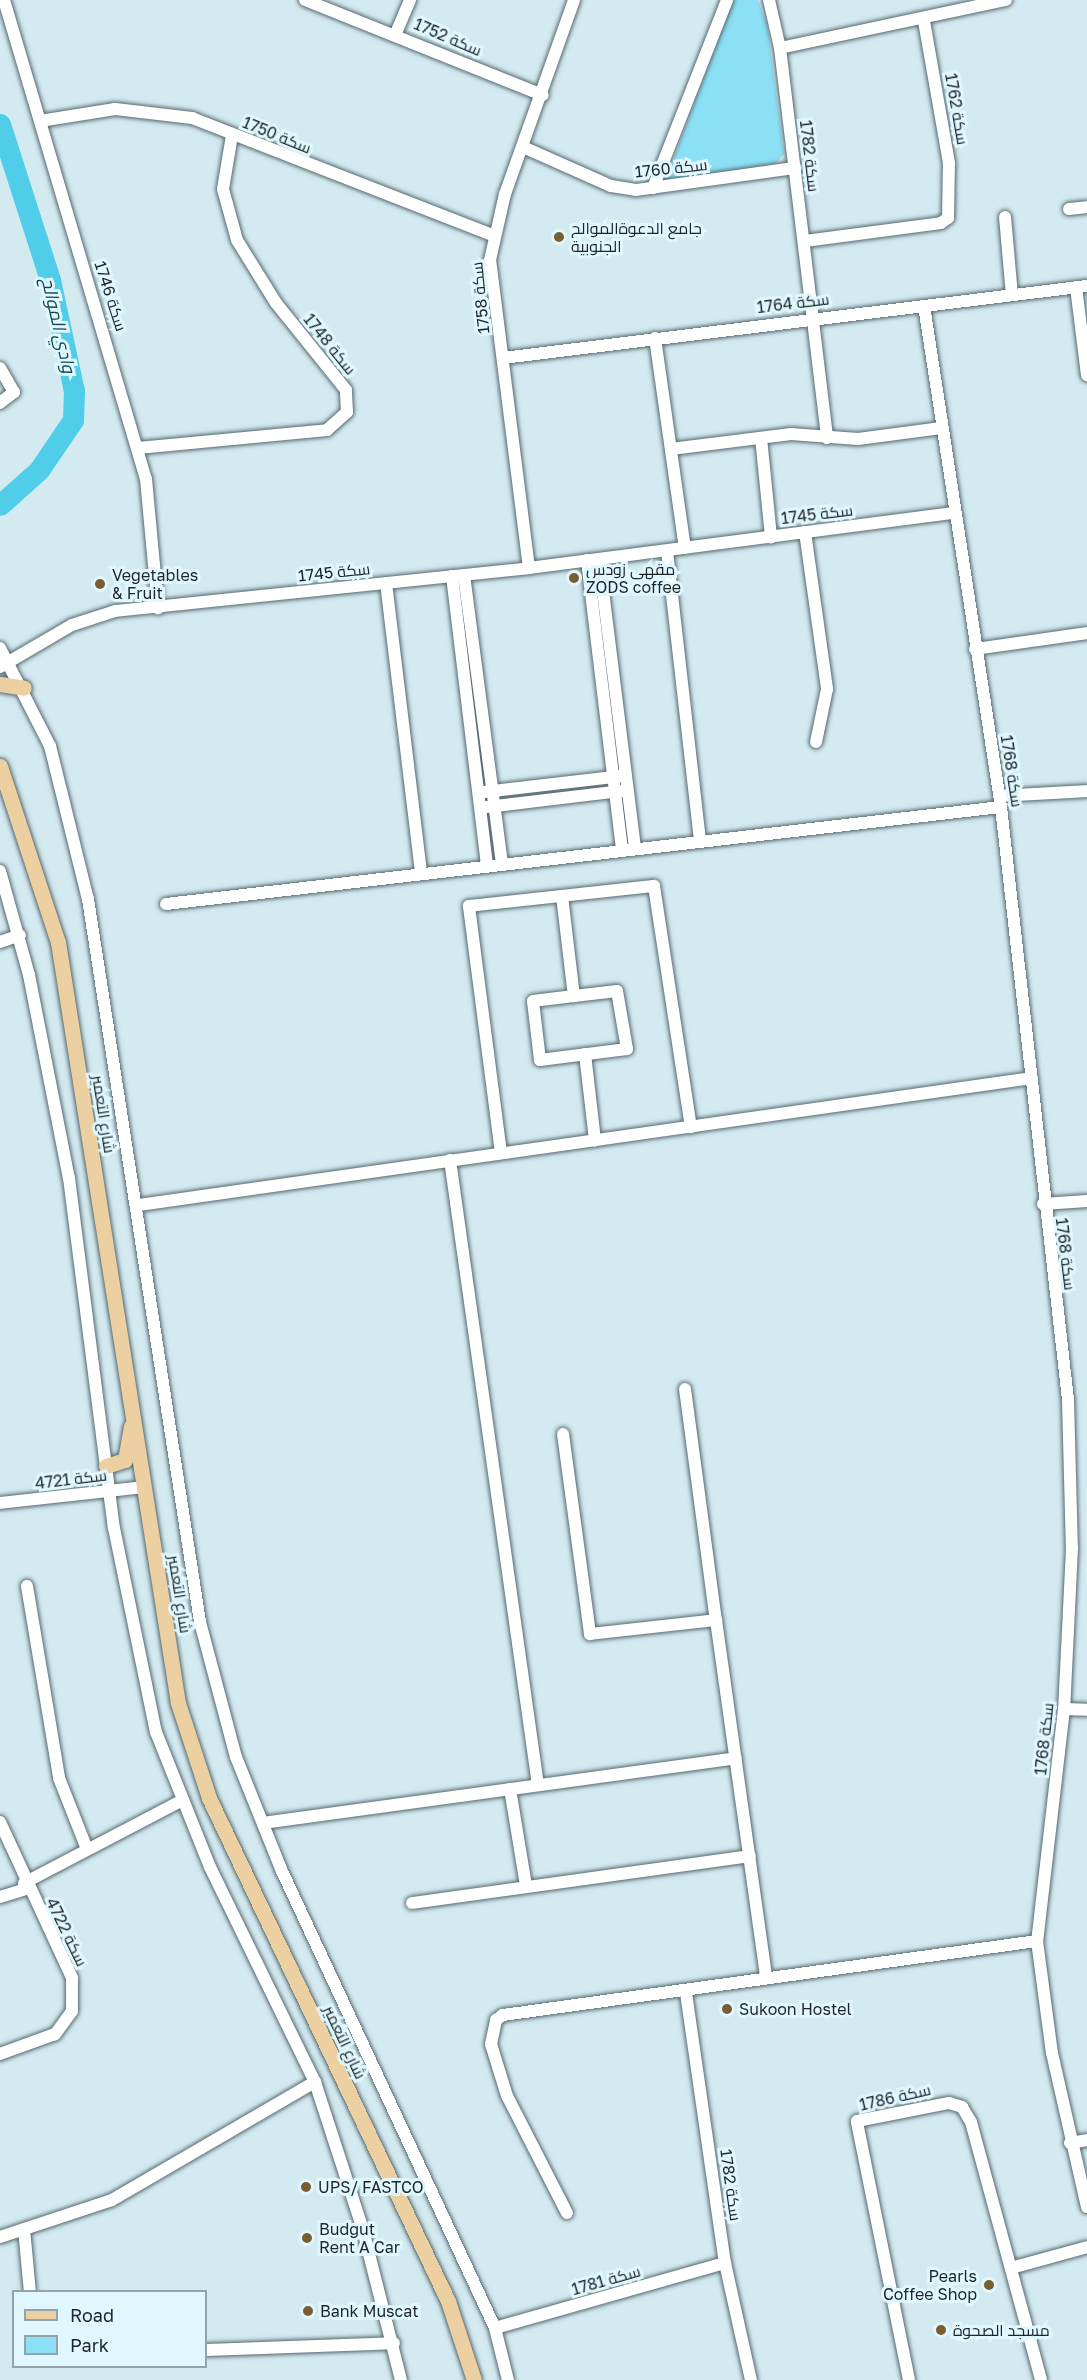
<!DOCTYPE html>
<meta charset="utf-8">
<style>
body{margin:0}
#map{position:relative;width:1087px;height:2380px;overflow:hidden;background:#d3eaf0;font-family:"Golos Text",Cairo,sans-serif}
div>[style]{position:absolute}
.green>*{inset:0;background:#8be0f5}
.river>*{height:21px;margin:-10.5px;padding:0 10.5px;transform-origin:10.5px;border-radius:10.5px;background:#4fcde9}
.roads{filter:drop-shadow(0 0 2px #55696f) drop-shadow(0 0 2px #55696f)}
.minor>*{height:12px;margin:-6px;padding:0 6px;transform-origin:6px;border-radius:6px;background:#fff}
.major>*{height:15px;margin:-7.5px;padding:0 7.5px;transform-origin:7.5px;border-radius:7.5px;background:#ecd0a1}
.dots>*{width:16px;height:16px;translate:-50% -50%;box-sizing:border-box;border:3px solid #e0f7fe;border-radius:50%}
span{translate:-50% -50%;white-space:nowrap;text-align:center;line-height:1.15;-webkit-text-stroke:6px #e0f7fe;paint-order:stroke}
.street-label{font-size:16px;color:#1e2629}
.poi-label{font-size:16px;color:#1e2629}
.left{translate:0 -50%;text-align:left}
.right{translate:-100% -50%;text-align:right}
.water-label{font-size:18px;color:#0e4652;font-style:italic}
.legend{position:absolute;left:12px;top:2290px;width:195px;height:78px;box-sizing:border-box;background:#e0f7fe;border:2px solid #92a3a9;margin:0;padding:8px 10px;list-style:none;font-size:18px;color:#1e2629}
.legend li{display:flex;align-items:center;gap:12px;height:30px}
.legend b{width:30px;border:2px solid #92a3a9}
</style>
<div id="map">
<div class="green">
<i style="clip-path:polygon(733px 0,758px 0,767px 24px,784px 154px,773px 166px,665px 182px)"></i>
</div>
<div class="river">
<i style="left:0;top:124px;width:164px;rotate:72.2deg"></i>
<i style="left:50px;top:280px;width:114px;rotate:77.8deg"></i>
<i style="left:74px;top:391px;width:29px;rotate:92deg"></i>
<i style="left:73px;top:420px;width:60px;rotate:124.2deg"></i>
<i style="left:39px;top:470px;width:52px;rotate:138.1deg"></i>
</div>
<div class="roads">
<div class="minor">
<i style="left:4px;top:0;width:500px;rotate:73.5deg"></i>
<i style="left:146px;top:479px;width:130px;rotate:84.7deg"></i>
<i style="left:305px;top:0;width:256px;rotate:21.8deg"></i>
<i style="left:769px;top:0;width:49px;rotate:77.1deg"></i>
<i style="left:780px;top:48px;width:393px;rotate:83.1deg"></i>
<i style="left:396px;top:33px;width:36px;rotate:-67deg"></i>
<i style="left:780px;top:48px;width:231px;rotate:-12deg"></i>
<i style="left:40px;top:121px;width:76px;rotate:-9.1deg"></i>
<i style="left:115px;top:109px;width:78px;rotate:6.7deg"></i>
<i style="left:192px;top:118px;width:324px;rotate:21.3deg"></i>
<i style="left:523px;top:147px;width:96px;rotate:23.9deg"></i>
<i style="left:611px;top:186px;width:25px;rotate:9deg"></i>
<i style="left:636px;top:190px;width:161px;rotate:-7.9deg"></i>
<i style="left:653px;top:188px;width:202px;rotate:-68.5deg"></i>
<i style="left:1069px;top:209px;width:18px;rotate:-6deg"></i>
<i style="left:1005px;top:217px;width:78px;rotate:84.9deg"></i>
<i style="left:805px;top:241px;width:137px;rotate:-7.5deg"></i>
<i style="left:941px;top:223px;width:9px;rotate:-36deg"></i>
<i style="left:948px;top:218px;width:55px;rotate:-89deg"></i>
<i style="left:949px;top:163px;width:144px;rotate:-100deg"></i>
<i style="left:1076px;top:287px;width:89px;rotate:82.9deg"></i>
<i style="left:924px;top:306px;width:507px;rotate:81.26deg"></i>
<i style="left:1001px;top:807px;width:597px;rotate:83.55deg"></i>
<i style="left:1068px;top:1400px;width:148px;rotate:88.5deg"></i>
<i style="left:1072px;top:1548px;width:161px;rotate:92.8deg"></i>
<i style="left:1064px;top:1709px;width:234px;rotate:96.6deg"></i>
<i style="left:1037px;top:1941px;width:113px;rotate:82.4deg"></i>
<i style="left:1052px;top:2053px;width:158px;rotate:77.2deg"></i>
<i style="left:655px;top:338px;width:212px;rotate:81.9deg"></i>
<i style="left:503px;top:358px;width:588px;rotate:-7.03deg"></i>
<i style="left:0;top:368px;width:28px;rotate:60deg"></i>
<i style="left:14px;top:392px;width:18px;rotate:142deg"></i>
<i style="left:761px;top:438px;width:100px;rotate:84.2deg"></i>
<i style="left:138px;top:448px;width:190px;rotate:-5.4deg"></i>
<i style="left:327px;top:430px;width:27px;rotate:-42deg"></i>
<i style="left:347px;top:412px;width:22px;rotate:-93deg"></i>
<i style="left:346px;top:390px;width:112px;rotate:-128.8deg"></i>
<i style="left:276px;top:303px;width:74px;rotate:-121.8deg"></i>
<i style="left:237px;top:240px;width:53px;rotate:-105.4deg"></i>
<i style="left:223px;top:189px;width:55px;rotate:-80.5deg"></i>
<i style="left:671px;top:449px;width:121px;rotate:-7.1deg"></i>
<i style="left:791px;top:434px;width:67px;rotate:4.3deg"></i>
<i style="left:858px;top:439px;width:84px;rotate:-7.5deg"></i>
<i style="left:805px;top:532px;width:159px;rotate:82deg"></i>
<i style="left:827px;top:689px;width:54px;rotate:101.7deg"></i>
<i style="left:667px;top:551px;width:291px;rotate:83.5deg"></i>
<i style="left:599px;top:559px;width:290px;rotate:82.9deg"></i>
<i style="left:587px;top:560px;width:290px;rotate:83.1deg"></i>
<i style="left:529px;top:568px;width:310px;rotate:-97.2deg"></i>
<i style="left:490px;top:260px;width:68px;rotate:-77.2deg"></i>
<i style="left:505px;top:194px;width:206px;rotate:-70.4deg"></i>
<i style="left:464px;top:575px;width:290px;rotate:82.5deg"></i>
<i style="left:452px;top:576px;width:290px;rotate:83.1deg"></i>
<i style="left:386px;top:583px;width:291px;rotate:83.1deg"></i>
<i style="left:0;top:648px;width:110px;rotate:63deg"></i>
<i style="left:50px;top:746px;width:158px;rotate:76.1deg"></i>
<i style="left:88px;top:899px;width:732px;rotate:81.19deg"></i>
<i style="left:200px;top:1622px;width:140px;rotate:75.1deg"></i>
<i style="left:236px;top:1757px;width:121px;rotate:68.1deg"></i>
<i style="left:281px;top:1869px;width:506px;rotate:65deg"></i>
<i style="left:495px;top:2328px;width:54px;rotate:76deg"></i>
<i style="left:975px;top:649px;width:113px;rotate:-8.1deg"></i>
<i style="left:0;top:667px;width:83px;rotate:-30.3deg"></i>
<i style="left:72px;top:625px;width:45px;rotate:-18deg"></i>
<i style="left:115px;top:611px;width:416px;rotate:-5.9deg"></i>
<i style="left:529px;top:568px;width:428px;rotate:-7.4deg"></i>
<i style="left:484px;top:792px;width:139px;rotate:-6.6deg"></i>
<i style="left:1000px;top:796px;width:87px;rotate:-3.3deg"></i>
<i style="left:487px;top:807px;width:136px;rotate:-6.8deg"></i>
<i style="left:0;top:871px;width:108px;rotate:74.4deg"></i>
<i style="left:29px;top:975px;width:207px;rotate:78.9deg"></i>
<i style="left:69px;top:1178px;width:353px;rotate:82.7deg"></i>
<i style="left:114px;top:1528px;width:208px;rotate:78.4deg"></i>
<i style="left:156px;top:1732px;width:145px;rotate:68.2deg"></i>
<i style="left:210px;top:1867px;width:239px;rotate:64deg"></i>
<i style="left:315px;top:2082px;width:156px;rotate:72deg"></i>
<i style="left:363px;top:2230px;width:155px;rotate:75.8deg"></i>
<i style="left:562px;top:896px;width:101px;rotate:83.2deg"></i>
<i style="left:574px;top:996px;width:43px;rotate:-6.6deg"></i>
<i style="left:617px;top:991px;width:59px;rotate:80.2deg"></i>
<i style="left:627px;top:1049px;width:88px;rotate:172.8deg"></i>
<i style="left:540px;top:1060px;width:59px;rotate:-96.8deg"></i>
<i style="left:533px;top:1001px;width:41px;rotate:-7deg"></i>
<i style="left:166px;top:904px;width:841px;rotate:-6.63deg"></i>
<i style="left:0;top:942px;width:21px;rotate:-19deg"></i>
<i style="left:585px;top:1054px;width:87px;rotate:83.4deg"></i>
<i style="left:501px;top:1153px;width:249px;rotate:-97.4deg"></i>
<i style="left:469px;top:906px;width:186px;rotate:-6.2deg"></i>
<i style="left:654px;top:886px;width:244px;rotate:81.3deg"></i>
<i style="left:450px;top:1160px;width:631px;rotate:81.99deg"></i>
<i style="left:1043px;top:1204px;width:44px;rotate:-3.9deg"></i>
<i style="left:139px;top:1205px;width:902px;rotate:-8.09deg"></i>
<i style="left:685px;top:1389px;width:233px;rotate:82.4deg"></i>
<i style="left:563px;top:1434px;width:202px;rotate:82.3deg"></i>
<i style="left:590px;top:1634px;width:127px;rotate:-6.3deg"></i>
<i style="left:716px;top:1620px;width:359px;rotate:82deg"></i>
<i style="left:0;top:1503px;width:146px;rotate:-6.3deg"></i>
<i style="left:27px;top:1586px;width:195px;rotate:80.5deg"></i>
<i style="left:59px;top:1778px;width:76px;rotate:68.5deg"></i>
<i style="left:1064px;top:1709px;width:23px;rotate:2deg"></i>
<i style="left:510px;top:1789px;width:98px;rotate:80.6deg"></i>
<i style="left:0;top:1822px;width:172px;rotate:65.2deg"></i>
<i style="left:72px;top:1978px;width:33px;rotate:90deg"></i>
<i style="left:72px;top:2011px;width:29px;rotate:126deg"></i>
<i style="left:55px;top:2034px;width:59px;rotate:160deg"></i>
<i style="left:263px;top:1823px;width:477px;rotate:-7.8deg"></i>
<i style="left:24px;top:1883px;width:177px;rotate:-27.6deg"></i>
<i style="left:0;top:1897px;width:28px;rotate:-17deg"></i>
<i style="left:412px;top:1903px;width:341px;rotate:-7.9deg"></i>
<i style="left:686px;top:1993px;width:273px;rotate:81.8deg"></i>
<i style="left:725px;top:2263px;width:120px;rotate:77.5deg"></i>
<i style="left:1070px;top:2143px;width:17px;rotate:-10deg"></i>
<i style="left:567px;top:2213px;width:131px;rotate:-117.1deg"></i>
<i style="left:507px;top:2096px;width:54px;rotate:-107.1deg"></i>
<i style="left:491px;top:2044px;width:25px;rotate:-78deg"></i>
<i style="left:496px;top:2020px;width:9px;rotate:-36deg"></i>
<i style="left:503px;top:2015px;width:539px;rotate:-7.89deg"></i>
<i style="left:24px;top:2229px;width:63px;rotate:84.6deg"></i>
<i style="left:0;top:2237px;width:118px;rotate:-18.3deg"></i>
<i style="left:112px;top:2200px;width:235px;rotate:-30.2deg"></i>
<i style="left:1011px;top:2268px;width:79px;rotate:-15.4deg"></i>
<i style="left:495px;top:2328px;width:239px;rotate:-15.8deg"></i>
<i style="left:206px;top:2350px;width:188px;rotate:-2.1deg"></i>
<i style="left:909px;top:2380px;width:264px;rotate:-101.4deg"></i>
<i style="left:857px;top:2121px;width:94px;rotate:-11.1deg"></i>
<i style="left:949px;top:2103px;width:14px;rotate:17deg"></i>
<i style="left:962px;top:2107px;width:17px;rotate:59deg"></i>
<i style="left:971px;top:2122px;width:267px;rotate:74.8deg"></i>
</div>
<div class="major">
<i style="left:0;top:684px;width:24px;rotate:9deg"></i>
<i style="left:0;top:766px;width:185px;rotate:71.8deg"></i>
<i style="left:58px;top:942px;width:770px;rotate:81.04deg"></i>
<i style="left:178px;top:1703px;width:100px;rotate:71.9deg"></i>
<i style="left:209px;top:1798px;width:557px;rotate:64.59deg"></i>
<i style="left:448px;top:2301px;width:83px;rotate:71.8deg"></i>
<i style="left:106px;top:1466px;width:20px;rotate:-18deg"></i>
<i style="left:125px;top:1460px;width:34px;rotate:-80deg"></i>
</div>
</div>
<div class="dots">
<i style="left:559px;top:237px;background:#7a5e31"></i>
<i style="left:574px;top:578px;background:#7a5e31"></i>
<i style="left:100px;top:584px;background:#7a5e31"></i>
<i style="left:727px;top:2009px;background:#7a5e31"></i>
<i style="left:306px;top:2187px;background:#7a5e31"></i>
<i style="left:307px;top:2238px;background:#7a5e31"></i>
<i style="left:989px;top:2285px;background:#7a5e31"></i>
<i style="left:308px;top:2311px;background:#7a5e31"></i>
<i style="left:941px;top:2330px;background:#7a5e31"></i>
</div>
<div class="street-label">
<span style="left:448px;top:37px;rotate:23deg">سكة 1752</span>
<span style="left:957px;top:109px;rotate:80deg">سكة 1762</span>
<span style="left:277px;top:135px;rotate:22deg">سكة 1750</span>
<span style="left:810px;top:156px;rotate:83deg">سكة 1782</span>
<span style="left:671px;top:168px;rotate:-6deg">سكة 1760</span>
<span style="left:111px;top:296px;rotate:72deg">سكة 1746</span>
<span style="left:480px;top:298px;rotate:-96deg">سكة 1758</span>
<span style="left:793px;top:303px;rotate:-7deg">سكة 1764</span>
<span style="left:330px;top:344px;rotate:51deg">سكة 1748</span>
<span style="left:817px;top:514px;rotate:-7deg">سكة 1745</span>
<span style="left:334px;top:572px;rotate:-6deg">سكة 1745</span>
<span style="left:1012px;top:771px;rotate:81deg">سكة 1768</span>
<span style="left:104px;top:1114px;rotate:81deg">شارع التعمير</span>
<span style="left:1066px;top:1254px;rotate:83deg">سكة 1768</span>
<span style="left:71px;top:1479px;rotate:-7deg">سكة 4721</span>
<span style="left:180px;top:1594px;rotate:81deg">شارع التعمير</span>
<span style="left:1044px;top:1739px;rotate:-84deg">سكة 1768</span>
<span style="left:67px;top:1932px;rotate:64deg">سكة 4722</span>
<span style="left:345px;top:2042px;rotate:65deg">شارع التعمير</span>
<span style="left:895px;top:2097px;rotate:-13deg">سكة 1786</span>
<span style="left:731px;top:2185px;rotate:82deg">سكة 1782</span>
<span style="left:606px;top:2280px;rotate:-16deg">سكة 1781</span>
</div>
<div class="poi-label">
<span class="left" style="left:571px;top:237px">جامع الدعوةالموالح<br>الجنوبية</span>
<span class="left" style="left:586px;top:578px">مقهى زودس<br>ZODS coffee</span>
<span class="left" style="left:112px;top:584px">Vegetables<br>&amp; Fruit</span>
<span class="left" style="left:739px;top:2009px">Sukoon Hostel</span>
<span class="left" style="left:318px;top:2187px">UPS/ FASTCO</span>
<span class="left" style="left:319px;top:2238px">Budgut<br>Rent A Car</span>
<span class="right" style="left:977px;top:2285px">Pearls<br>Coffee Shop</span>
<span class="left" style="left:320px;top:2311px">Bank Muscat</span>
<span class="left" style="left:953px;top:2330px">مسجد الصحوة</span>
</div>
<div class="water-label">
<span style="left:59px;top:325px;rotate:77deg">وادي الموالح</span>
</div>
<ul class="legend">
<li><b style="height:8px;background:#ecd0a1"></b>Road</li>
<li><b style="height:16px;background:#8be0f5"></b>Park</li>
</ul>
</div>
